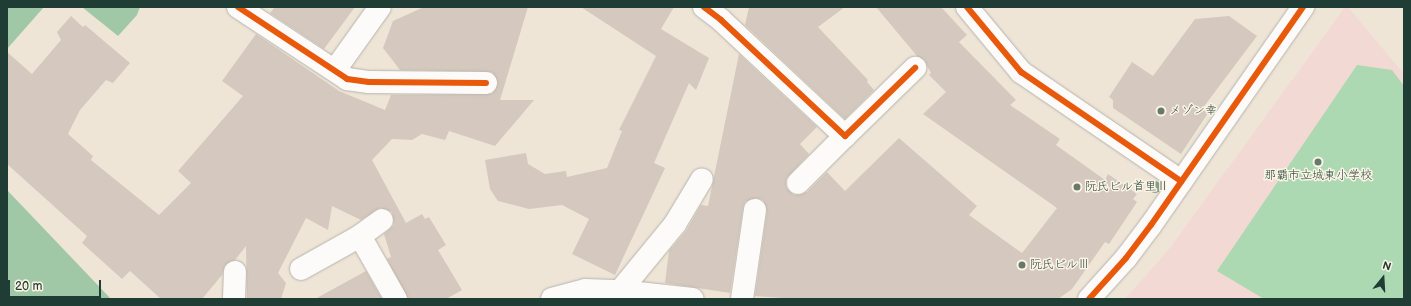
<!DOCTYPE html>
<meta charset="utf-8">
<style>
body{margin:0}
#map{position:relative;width:1411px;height:306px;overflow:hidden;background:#eee5d7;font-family:"Balsamiq Sans","Klee One",sans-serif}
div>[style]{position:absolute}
.built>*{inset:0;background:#f3d9d4}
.green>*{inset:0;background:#acd8b2}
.forest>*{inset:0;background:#a0c8a6}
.building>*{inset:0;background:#d5c8be}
.roads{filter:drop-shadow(0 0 1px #b7b4ab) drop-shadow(0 0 1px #b7b4ab)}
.minor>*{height:22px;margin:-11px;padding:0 11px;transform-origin:11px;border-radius:11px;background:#fcfbf9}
.cycleway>*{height:6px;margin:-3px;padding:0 3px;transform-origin:3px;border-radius:3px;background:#e8590c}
.trees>*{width:12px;height:12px;margin:-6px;border-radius:50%;background:#889c8b}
.dots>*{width:11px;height:11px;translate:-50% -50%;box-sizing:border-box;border:2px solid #fcf5e5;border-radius:50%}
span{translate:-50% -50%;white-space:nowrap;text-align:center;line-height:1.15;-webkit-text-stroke:3px #fcf5e5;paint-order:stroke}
.poi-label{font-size:12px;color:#1f3d34}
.left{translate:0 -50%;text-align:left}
.frame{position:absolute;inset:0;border:8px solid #1f3d34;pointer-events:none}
.north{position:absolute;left:1363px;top:258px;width:40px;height:40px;-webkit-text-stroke:3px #fcf5e5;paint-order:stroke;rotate:18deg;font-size:11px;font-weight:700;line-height:16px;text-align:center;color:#1f3d34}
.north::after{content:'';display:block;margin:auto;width:14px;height:18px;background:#1f3d34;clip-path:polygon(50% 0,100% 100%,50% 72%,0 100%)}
.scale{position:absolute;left:8px;top:280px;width:93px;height:18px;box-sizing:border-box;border:2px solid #1f3d34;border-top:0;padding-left:5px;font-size:12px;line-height:14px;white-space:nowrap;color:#1f3d34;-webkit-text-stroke:3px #fcf5e5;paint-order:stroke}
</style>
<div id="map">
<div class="built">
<i style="clip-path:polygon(1345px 7px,1348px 7px,1404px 74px,1404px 299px,1125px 299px,1169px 249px)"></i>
</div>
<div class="green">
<i style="clip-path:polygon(1357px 65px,1392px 70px,1404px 86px,1404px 299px,1264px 299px,1217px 271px)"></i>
</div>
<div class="forest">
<i style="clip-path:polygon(7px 7px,44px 7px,7px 49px)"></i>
<i style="clip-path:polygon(82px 7px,140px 7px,137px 15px,118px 36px)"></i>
<i style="clip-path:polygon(7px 190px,111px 299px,7px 299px)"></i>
</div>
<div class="building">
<i style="clip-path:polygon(275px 7px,355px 7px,324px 49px,270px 13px)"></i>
<i style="clip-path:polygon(424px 7px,528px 7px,500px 100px,534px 100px,495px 146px,449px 131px,445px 140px,422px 134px,412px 140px,392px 139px,372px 160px,406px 223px,422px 214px,425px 219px,429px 217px,446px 245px,438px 250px,462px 290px,446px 299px,408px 299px,387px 259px,391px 257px,384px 234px,394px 225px,392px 212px,380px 208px,361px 220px,332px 206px,328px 230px,306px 218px,278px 273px,286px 283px,281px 299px,247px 299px,246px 246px,235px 260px,225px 265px,222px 275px,202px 299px,161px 299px,130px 271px,122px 279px,82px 243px,87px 236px,7px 164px,7px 52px,32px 74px,61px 40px,57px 32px,71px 16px,83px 27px,85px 25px,130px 63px,113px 83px,106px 80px,80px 110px,68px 134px,93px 156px,91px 160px,159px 215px,191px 183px,178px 171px,243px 96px,222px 81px,256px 34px,339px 91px,385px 110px,391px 95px,492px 94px,498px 83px,492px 72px,400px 70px,383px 48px,393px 21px)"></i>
<i style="clip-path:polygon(581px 7px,674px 7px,661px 29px,709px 58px,696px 90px,689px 83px,654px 163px,665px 168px,615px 275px,572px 254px,589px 219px,562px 205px,529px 209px,498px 201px,490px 189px,485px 160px,526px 153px,528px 164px,545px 174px,566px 171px,567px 177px,607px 168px,622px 131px,619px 130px,656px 56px)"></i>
<i style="clip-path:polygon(749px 7px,845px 7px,818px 27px,868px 80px,867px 82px,874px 90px,845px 119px,745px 25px)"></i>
<i style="clip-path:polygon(876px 7px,941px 7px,967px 35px,959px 42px,1016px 100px,1010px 105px,1060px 139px,1056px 145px,1105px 180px,1108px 174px,1137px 194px,1133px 199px,1137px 202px,1109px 244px,1105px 242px,1072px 289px,1058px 299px,797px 299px,755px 296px,767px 212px,763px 200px,756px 198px,745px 202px,743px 208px,730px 293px,665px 283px,669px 251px,686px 231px,701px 205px,708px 206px,739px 54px,817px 127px,800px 144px,809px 154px,786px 179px,786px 187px,794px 195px,807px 192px,827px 172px,845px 191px,899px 138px,977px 206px,969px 215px,1022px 253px,1057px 208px,923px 114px,946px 92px,929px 75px,931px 73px,924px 60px,917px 56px)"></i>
<i style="clip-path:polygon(1229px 16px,1257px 36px,1202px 109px,1208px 113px,1181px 154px,1113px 108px,1113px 100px,1109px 97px,1132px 62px,1153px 76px,1195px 19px)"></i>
<i style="clip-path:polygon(366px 271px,382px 299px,315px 299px)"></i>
</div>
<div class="roads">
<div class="minor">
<i style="left:238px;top:7px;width:131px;rotate:33.4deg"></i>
<i style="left:347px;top:79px;width:22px;rotate:8deg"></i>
<i style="left:369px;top:82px;width:117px;rotate:0.5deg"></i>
<i style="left:704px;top:7px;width:21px;rotate:37deg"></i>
<i style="left:721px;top:20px;width:170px;rotate:43.1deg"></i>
<i style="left:845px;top:136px;width:98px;rotate:-44.2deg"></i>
<i style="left:967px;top:7px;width:85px;rotate:50.3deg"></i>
<i style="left:1021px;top:72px;width:194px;rotate:34.3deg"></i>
<i style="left:335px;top:70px;width:77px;rotate:-54.5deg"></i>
<i style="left:798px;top:183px;width:66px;rotate:-45deg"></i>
<i style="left:360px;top:236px;width:73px;rotate:60.3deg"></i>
<i style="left:301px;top:269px;width:68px;rotate:-29.2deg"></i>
<i style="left:360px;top:236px;width:27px;rotate:-36deg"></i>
<i style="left:620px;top:291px;width:87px;rotate:-50.6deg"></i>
<i style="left:675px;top:224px;width:52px;rotate:-59deg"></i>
<i style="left:234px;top:299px;width:27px;rotate:-88deg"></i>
<i style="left:552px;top:299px;width:34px;rotate:-15deg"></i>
<i style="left:585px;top:290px;width:35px;rotate:2deg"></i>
<i style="left:620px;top:291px;width:73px;rotate:6.3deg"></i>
<i style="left:742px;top:299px;width:90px;rotate:-81.7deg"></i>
<i style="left:1089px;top:299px;width:55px;rotate:-47.9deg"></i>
<i style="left:1126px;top:258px;width:41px;rotate:-52.9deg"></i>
<i style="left:1151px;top:225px;width:266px;rotate:-55.1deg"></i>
</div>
</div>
<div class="cycleway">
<i style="left:238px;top:7px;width:131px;rotate:33.4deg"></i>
<i style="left:347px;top:79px;width:22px;rotate:8deg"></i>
<i style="left:369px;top:82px;width:117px;rotate:0.5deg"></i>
<i style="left:704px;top:7px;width:21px;rotate:37deg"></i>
<i style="left:721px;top:20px;width:170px;rotate:43.1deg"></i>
<i style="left:845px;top:136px;width:98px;rotate:-44.2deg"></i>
<i style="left:967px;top:7px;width:85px;rotate:50.3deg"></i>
<i style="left:1021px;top:72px;width:194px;rotate:34.3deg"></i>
<i style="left:1089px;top:299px;width:55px;rotate:-47.9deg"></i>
<i style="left:1126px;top:258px;width:41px;rotate:-52.9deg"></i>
<i style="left:1151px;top:225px;width:266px;rotate:-55.1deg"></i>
</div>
<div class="trees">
<i style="left:1155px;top:187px"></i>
</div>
<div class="dots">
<i style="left:1161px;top:111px;background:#67786d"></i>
<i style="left:1318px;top:162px;background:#67786d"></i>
<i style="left:1077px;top:187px;background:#67786d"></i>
<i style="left:1022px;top:265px;background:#67786d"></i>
</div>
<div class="poi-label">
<span class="left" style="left:1169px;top:111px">メゾン幸</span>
<span style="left:1318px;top:176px">那覇市立城東小学校</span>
<span class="left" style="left:1085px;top:187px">阮氏ビル首里Ⅱ</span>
<span class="left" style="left:1030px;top:265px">阮氏ビルⅢ</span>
</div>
<div class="frame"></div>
<div class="north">N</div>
<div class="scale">20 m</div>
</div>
